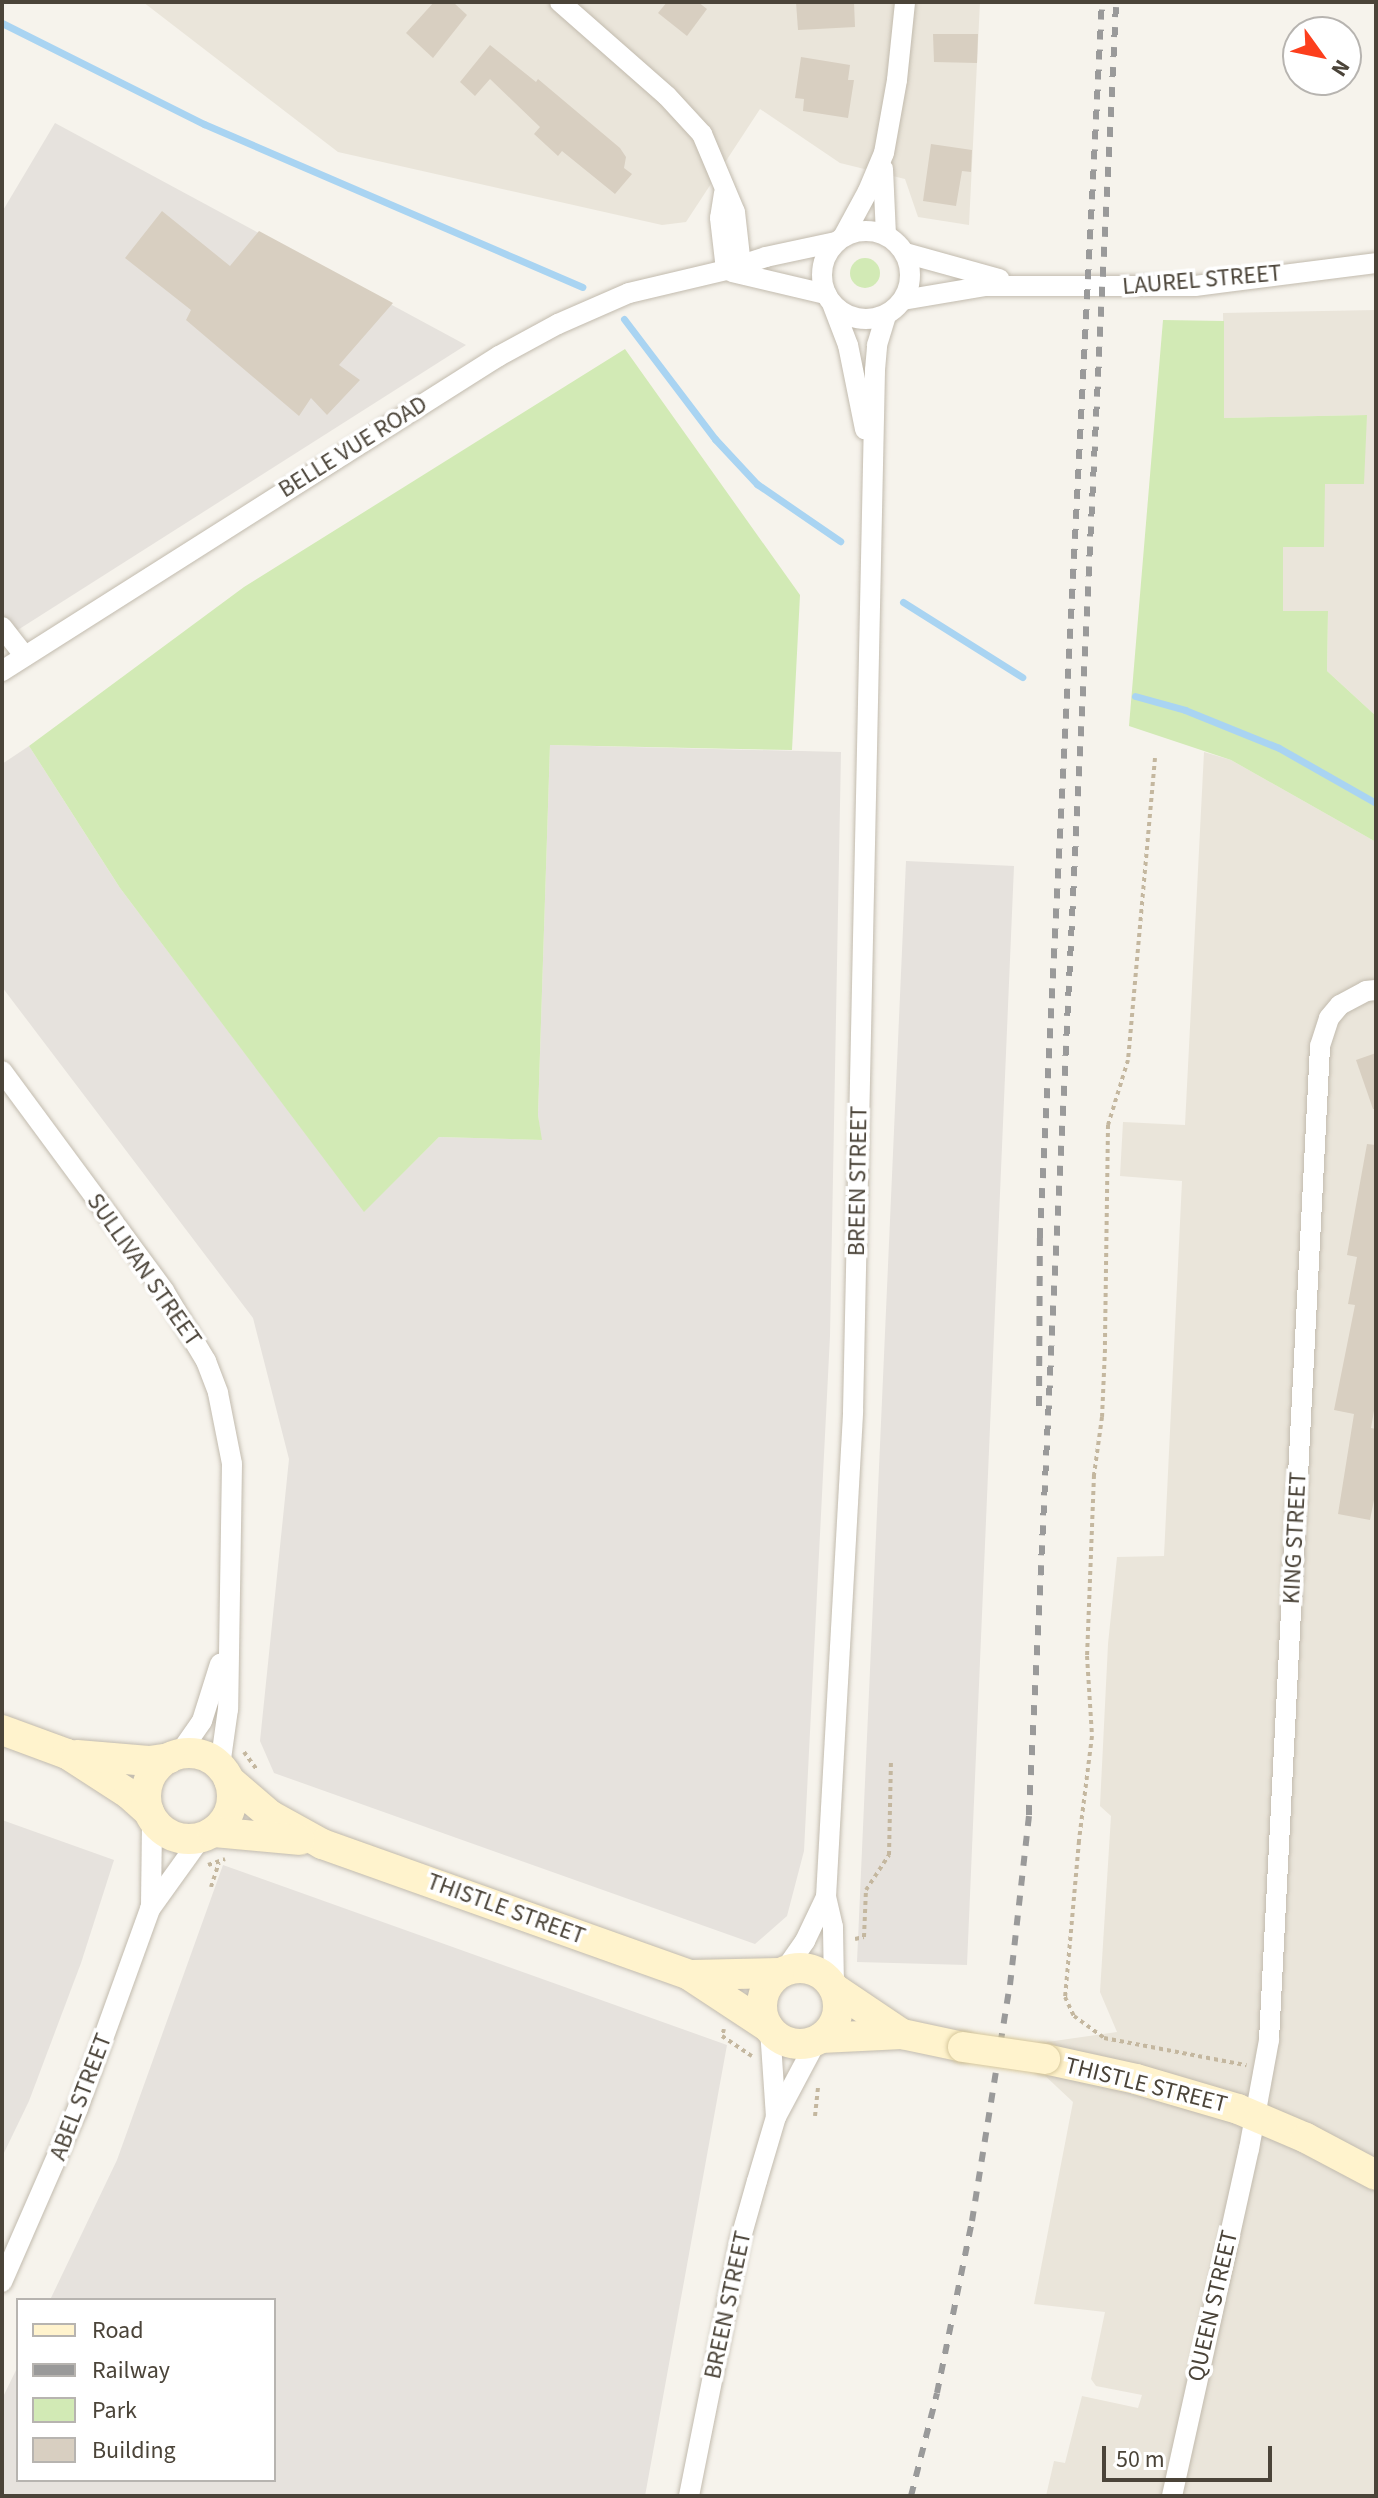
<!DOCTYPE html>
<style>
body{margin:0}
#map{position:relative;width:1378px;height:2498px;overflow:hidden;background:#f6f3ec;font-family:"Source Sans 3",sans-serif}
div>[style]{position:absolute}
.residential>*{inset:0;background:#eae5da}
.industrial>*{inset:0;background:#e6e2dd}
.green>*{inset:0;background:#d2eab5}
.round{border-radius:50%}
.stream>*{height:7px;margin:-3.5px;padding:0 3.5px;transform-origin:3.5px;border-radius:3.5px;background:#a9d4f2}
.building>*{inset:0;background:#d8cfc1}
.path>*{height:4px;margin-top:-2px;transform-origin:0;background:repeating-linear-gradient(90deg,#c4b79f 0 4px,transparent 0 8px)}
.roads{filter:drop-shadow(0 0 2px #c2bbae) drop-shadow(0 0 2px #c2bbae)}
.street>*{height:20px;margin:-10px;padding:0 10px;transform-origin:10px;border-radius:10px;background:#fff}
.street>.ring{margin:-10px;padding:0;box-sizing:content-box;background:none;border:20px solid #fff;border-radius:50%}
.secondary>*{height:30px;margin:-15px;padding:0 15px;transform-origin:15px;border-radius:15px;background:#fff3cd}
.secondary>.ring{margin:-15px;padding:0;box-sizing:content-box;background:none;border:30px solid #fff3cd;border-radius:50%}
.rail>*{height:6px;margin-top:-3px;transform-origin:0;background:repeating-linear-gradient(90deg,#9a9a9a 0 10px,transparent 0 20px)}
.bridges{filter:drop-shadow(0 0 2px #d6c79b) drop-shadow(0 0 2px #d6c79b)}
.secondary-bridge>*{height:30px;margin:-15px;padding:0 15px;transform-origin:15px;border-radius:15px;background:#fff3cd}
span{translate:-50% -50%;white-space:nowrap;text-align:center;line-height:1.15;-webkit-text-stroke:7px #fff;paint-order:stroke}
.street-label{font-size:24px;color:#4b4439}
.frame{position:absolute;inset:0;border:4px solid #4b4439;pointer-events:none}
.legend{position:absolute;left:16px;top:2298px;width:260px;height:184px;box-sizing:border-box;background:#fff;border:2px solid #b7b4b0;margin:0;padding:10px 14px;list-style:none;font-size:24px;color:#4b4439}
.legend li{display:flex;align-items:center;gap:16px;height:40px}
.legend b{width:40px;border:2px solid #b7b4b0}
.north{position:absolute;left:1282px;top:16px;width:80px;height:80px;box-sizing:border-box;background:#fff;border:2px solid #b7b4b0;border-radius:50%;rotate:123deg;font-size:22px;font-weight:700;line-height:32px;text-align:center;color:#4b4439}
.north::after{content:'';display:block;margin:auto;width:28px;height:36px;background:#fc3f1d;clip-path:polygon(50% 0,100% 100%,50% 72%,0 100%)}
.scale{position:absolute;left:1102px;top:2446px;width:170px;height:36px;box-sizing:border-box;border:4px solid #4b4439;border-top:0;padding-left:10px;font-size:24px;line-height:28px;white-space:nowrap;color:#4b4439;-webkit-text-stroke:6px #fff;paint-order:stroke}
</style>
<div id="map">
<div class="residential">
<i style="clip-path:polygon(143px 2px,980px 2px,969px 225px,918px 217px,905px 179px,840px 163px,760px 109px,686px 222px,662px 225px,338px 152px)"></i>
<i style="clip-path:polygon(1376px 310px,1376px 716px,1327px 671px,1328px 611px,1283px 611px,1283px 546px,1366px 415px,1224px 418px,1223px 313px)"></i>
<i style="clip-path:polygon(1204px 752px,1231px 760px,1376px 842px,1376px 2496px,1046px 2496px,1054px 2461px,1065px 2463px,1082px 2396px,1138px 2408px,1142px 2395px,1096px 2386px,1091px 2379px,1105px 2312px,1034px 2304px,1073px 2102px,1041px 2072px,1047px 2042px,1117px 2032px,1100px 1992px,1111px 1816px,1100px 1806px,1108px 1644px,1117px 1557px,1164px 1556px,1182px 1181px,1120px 1176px,1123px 1122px,1185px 1125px)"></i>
</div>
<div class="industrial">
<i style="clip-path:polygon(55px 123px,466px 345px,2px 640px,2px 212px)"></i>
<i style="clip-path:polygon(550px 745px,841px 752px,830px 1336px,804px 1851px,787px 1916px,755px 1944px,274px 1773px,260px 1741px,289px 1459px,253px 1318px,2px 987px,2px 764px,29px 746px,120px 888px,364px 1211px,439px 1137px,541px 1140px,538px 1115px)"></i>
<i style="clip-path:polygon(906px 861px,1014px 866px,967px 1965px,857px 1962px)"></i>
<i style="clip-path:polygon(2px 1820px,114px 1860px,81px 1963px,29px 2101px,2px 2157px)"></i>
<i style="clip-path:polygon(223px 1865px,727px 2045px,645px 2496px,2px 2496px,2px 2399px,18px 2366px,18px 2480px,274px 2480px,274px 2300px,50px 2300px,117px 2160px)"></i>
</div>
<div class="green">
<i class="round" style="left:850px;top:258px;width:30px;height:30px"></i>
<i style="clip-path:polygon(1163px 320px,1224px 321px,1224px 418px,1367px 415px,1364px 484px,1325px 484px,1324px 547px,1283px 547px,1283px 611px,1328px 611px,1327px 671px,1376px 716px,1376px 842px,1231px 760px,1129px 726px)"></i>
<i style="clip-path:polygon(625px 349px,800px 595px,792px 750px,550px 745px,538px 1115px,542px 1140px,439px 1137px,364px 1212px,120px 888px,29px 746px,244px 587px)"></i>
</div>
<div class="stream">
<i style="left:2px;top:23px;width:226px;rotate:26.6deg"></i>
<i style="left:204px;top:124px;width:412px;rotate:23.3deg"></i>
<i style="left:624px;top:319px;width:151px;rotate:52.8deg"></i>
<i style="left:715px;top:439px;width:62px;rotate:47deg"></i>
<i style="left:757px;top:484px;width:101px;rotate:34.5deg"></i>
<i style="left:903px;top:602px;width:141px;rotate:32.2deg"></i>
<i style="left:1135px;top:696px;width:52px;rotate:15.6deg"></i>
<i style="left:1185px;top:710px;width:101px;rotate:22deg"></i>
<i style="left:1279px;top:748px;width:112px;rotate:29.6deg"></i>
</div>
<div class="building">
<i style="clip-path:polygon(434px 2px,453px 2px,467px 15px,433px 58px,406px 33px)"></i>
<i style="clip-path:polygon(667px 2px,698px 2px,707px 9px,687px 36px,658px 13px)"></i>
<i style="clip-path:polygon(796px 2px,854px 2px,855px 27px,798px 30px)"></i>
<i style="clip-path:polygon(933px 34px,978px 34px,977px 63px,934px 62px)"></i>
<i style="clip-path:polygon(490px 45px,536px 82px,538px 79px,620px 148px,626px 157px,624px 168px,632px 174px,615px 194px,562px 151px,558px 156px,534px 134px,540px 127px,490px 79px,475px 96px,460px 82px)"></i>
<i style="clip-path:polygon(801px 57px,850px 65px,848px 80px,854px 80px,848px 118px,803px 111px,804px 99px,795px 98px)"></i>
<i style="clip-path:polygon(931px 144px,972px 150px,971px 172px,962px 171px,956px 206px,923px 201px)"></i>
<i style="clip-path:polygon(162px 211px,230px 266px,259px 231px,393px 303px,339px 365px,360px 380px,327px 415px,311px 398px,299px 416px,186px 320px,191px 310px,125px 258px)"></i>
<i style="clip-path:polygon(1376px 1053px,1376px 1109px,1373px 1109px,1356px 1060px)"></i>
<i style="clip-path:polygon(1367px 1144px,1376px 1145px,1376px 1399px,1371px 1428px,1376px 1429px,1376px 1490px,1370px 1520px,1338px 1514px,1354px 1414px,1334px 1410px,1355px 1305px,1348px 1304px,1357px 1257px,1347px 1255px)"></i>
</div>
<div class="path">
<i style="left:1155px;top:758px;width:303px;rotate:95.1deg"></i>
<i style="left:1128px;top:1060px;width:68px;rotate:107.1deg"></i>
<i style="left:1108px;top:1125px;width:224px;rotate:90.8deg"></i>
<i style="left:1105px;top:1349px;width:68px;rotate:92.5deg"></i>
<i style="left:1102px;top:1417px;width:59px;rotate:97.9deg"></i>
<i style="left:1094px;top:1475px;width:181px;rotate:92.2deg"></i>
<i style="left:1087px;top:1656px;width:80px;rotate:86.4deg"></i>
<i style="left:1092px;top:1736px;width:106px;rotate:97.1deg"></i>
<i style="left:1079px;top:1841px;width:157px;rotate:95.1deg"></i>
<i style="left:1065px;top:1997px;width:21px;rotate:65deg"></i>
<i style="left:1074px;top:2016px;width:37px;rotate:36deg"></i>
<i style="left:1104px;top:2038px;width:145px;rotate:10.8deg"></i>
<i style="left:244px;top:1752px;width:22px;rotate:54deg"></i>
<i style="left:208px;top:1865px;width:18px;rotate:-19deg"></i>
<i style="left:211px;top:1887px;width:25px;rotate:-72deg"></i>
<i style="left:855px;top:1939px;width:9px;rotate:-13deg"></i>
<i style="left:864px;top:1937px;width:47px;rotate:-87.6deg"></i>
<i style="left:866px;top:1890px;width:42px;rotate:-56.7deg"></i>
<i style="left:889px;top:1855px;width:92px;rotate:-88.8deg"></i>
<i style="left:724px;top:2029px;width:7px;rotate:106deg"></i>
<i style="left:722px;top:2036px;width:36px;rotate:34deg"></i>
<i style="left:815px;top:2116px;width:29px;rotate:-84deg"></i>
</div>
<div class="roads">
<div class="street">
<i style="left:560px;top:2px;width:142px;rotate:41.3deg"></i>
<i style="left:667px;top:96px;width:52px;rotate:47.4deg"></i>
<i style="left:702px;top:134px;width:85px;rotate:67.1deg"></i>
<i style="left:735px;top:212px;width:62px;rotate:83.6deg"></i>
<i style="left:883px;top:169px;width:66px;rotate:87.4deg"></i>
<i style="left:724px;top:193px;width:25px;rotate:99deg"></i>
<i style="left:720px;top:218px;width:52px;rotate:83.4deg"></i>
<i class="ring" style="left:822px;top:231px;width:68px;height:68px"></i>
<i style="left:843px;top:237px;width:52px;rotate:-61.5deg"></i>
<i style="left:868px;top:191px;width:41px;rotate:-67.2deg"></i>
<i style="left:884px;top:153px;width:74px;rotate:-79.9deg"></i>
<i style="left:897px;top:80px;width:78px;rotate:-84.1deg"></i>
<i style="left:905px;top:253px;width:98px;rotate:15.5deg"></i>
<i style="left:732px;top:272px;width:97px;rotate:13.2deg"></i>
<i style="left:903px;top:300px;width:84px;rotate:-9.6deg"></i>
<i style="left:986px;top:286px;width:209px"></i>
<i style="left:1195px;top:286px;width:182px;rotate:-7.2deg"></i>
<i style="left:833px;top:306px;width:42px;rotate:69deg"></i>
<i style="left:848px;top:345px;width:86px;rotate:78.6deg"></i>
<i style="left:2px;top:627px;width:37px;rotate:52deg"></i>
<i style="left:2px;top:671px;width:588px;rotate:-32.37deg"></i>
<i style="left:499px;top:356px;width:67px;rotate:-28.5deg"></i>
<i style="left:558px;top:324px;width:77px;rotate:-23.6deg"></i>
<i style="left:629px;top:293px;width:100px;rotate:-13.3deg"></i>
<i style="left:726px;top:270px;width:42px;rotate:-18deg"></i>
<i style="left:766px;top:257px;width:72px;rotate:-12.1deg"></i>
<i style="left:2px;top:1071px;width:273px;rotate:53.6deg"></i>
<i style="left:164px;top:1291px;width:82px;rotate:59deg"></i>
<i style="left:206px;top:1361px;width:34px;rotate:69deg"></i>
<i style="left:218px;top:1393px;width:72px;rotate:78.8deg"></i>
<i style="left:232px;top:1464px;width:245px;rotate:90.9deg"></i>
<i style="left:228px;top:1709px;width:58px;rotate:98deg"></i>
<i style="left:179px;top:1754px;width:40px;rotate:-55.1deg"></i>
<i style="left:202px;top:1721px;width:60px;rotate:-72.5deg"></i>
<i style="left:151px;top:1905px;width:87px;rotate:-89.3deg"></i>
<i style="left:784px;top:1971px;width:37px;rotate:-55deg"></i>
<i style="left:805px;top:1941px;width:49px;rotate:-64.5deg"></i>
<i style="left:834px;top:1986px;width:59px;rotate:-91deg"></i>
<i style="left:833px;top:1927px;width:31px;rotate:-103deg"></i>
<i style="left:826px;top:1897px;width:486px;rotate:-86.8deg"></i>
<i style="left:853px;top:1412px;width:1042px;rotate:-88.79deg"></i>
<i style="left:875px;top:370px;width:25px;rotate:-85deg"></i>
<i style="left:877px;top:345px;width:31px;rotate:-73deg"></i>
<i style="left:770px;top:2029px;width:88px;rotate:86.1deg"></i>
<i style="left:2px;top:2282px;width:190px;rotate:-66.4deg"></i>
<i style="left:78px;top:2108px;width:212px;rotate:-70.1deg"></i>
<i style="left:150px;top:1909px;width:87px;rotate:-54.3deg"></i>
<i style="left:689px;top:2496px;width:260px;rotate:-78.7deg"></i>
<i style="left:740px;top:2241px;width:62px;rotate:-74.2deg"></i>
<i style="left:757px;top:2181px;width:67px;rotate:-73.5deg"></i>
<i style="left:776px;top:2117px;width:87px;rotate:-62deg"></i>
<i style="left:1172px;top:2496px;width:355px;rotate:-77.5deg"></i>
<i style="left:1249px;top:2149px;width:111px;rotate:-79.6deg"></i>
<i style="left:1269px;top:2040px;width:995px;rotate:-87.06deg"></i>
<i style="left:1320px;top:1046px;width:29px;rotate:-72deg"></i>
<i style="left:1329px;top:1018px;width:17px;rotate:-50deg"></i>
<i style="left:1340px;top:1005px;width:30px;rotate:-28deg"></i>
<i style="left:1366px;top:991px;width:10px;rotate:-6deg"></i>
</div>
<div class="secondary">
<i style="left:2px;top:1730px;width:69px;rotate:20.3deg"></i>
<i style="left:67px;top:1754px;width:74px;rotate:32.8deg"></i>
<i style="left:129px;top:1794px;width:27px;rotate:42deg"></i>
<i class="ring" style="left:146px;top:1753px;width:56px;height:56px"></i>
<i style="left:77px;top:1755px;width:72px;rotate:4.8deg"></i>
<i style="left:149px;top:1761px;width:21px;rotate:-8deg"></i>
<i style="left:229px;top:1780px;width:54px;rotate:40.5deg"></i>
<i style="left:270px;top:1815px;width:60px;rotate:29.1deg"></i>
<i style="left:322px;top:1844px;width:390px;rotate:19.6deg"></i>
<i style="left:689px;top:1975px;width:95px;rotate:33.4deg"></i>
<i style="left:213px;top:1832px;width:87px;rotate:5.3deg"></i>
<i class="ring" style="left:762px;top:1968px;width:46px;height:46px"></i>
<i style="left:691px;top:1975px;width:88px;rotate:-1.3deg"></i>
<i style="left:835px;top:1989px;width:81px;rotate:33.9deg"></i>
<i style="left:821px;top:2038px;width:81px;rotate:-2.8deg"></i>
<i style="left:902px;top:2034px;width:62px;rotate:12deg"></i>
<i style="left:1045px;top:2059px;width:93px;rotate:12.4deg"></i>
<i style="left:1136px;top:2079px;width:106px;rotate:16.4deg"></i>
<i style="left:1238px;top:2109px;width:74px;rotate:23.1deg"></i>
<i style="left:1306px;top:2138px;width:79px;rotate:27.9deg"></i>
</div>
</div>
<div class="rail">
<i style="left:1039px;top:1406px;width:168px;rotate:-89.7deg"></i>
<i style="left:1040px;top:1238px;width:1238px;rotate:-87.13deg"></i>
<i style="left:911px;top:2496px;width:106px;rotate:-75.8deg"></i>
<i style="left:937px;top:2393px;width:176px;rotate:-78.5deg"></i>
<i style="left:972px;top:2221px;width:239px;rotate:-80.9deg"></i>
<i style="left:1010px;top:1985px;width:171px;rotate:-83.6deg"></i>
<i style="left:1029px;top:1815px;width:1815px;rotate:-87.25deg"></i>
</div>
<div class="bridges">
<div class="secondary-bridge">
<i style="left:963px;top:2047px;width:83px;rotate:8.3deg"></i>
</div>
</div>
<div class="street-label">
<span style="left:1202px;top:280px;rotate:-5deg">LAUREL STREET</span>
<span style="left:353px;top:447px;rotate:-32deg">BELLE VUE ROAD</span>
<span style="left:858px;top:1181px;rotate:-89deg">BREEN STREET</span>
<span style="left:144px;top:1270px;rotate:55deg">SULLIVAN STREET</span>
<span style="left:1295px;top:1538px;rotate:-87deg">KING STREET</span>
<span style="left:506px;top:1909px;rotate:20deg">THISTLE STREET</span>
<span style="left:1146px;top:2085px;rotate:14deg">THISTLE STREET</span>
<span style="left:81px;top:2097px;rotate:-69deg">ABEL STREET</span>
<span style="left:728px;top:2305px;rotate:-78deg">BREEN STREET</span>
<span style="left:1213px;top:2306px;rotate:-77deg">QUEEN STREET</span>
</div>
<div class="frame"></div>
<ul class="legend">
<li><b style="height:10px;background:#fff3cd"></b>Road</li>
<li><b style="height:10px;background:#9a9a9a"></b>Railway</li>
<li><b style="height:22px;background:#d2eab5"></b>Park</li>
<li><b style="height:22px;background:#d8cfc1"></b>Building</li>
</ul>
<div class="north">N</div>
<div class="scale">50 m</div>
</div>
